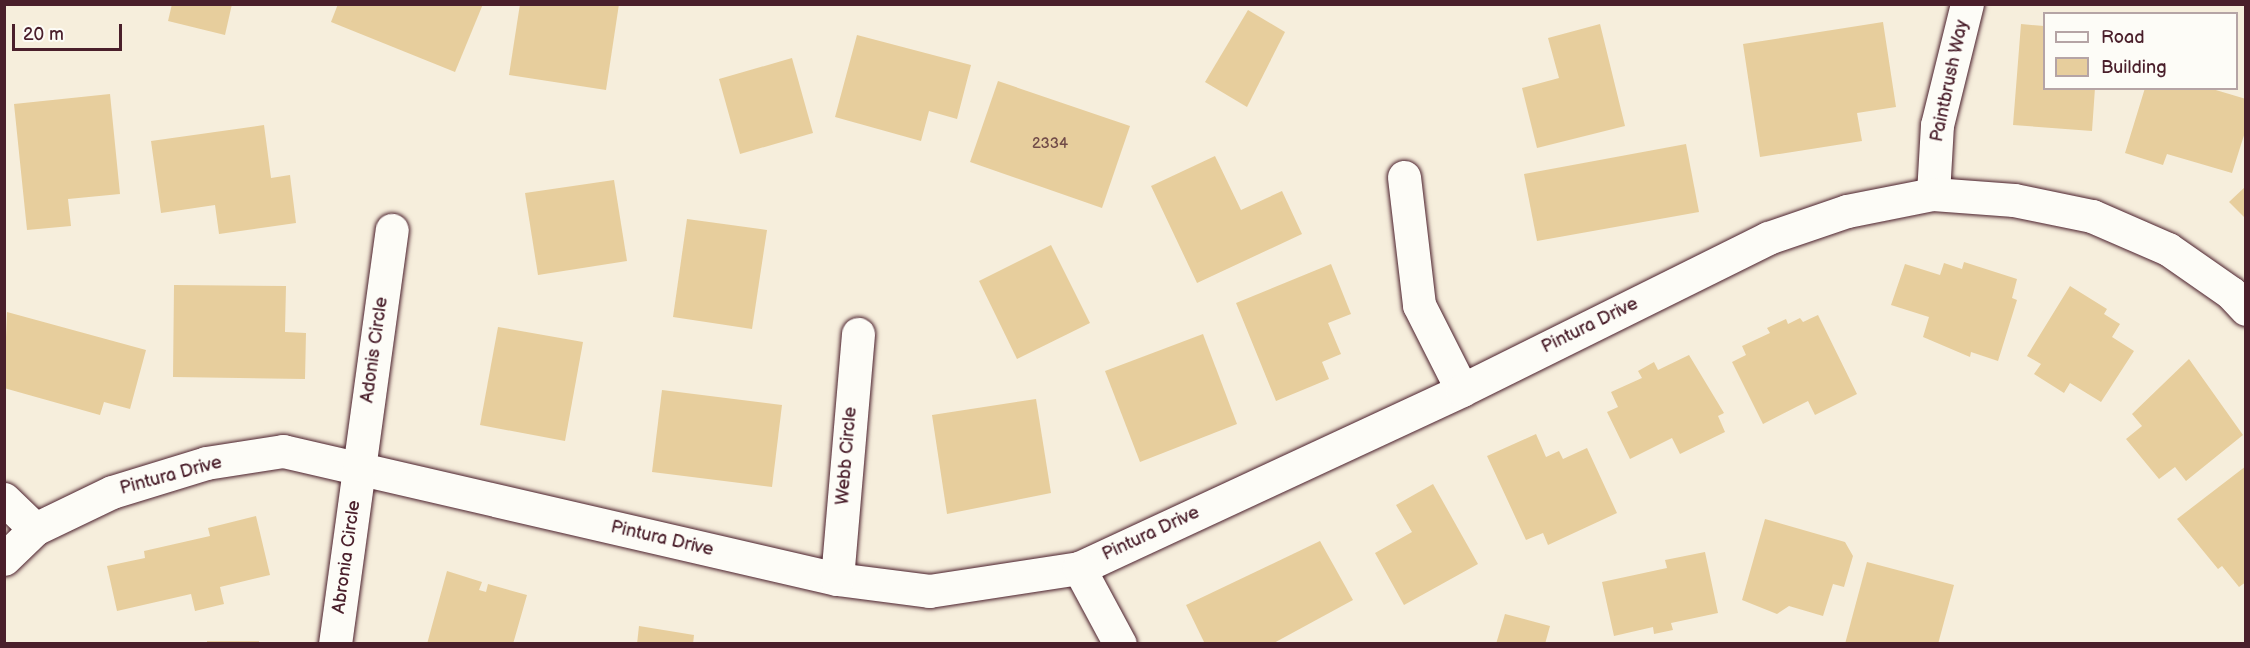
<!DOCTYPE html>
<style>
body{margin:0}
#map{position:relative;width:2250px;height:648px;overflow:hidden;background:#f6eedc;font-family:"Balsamiq Sans",sans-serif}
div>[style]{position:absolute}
.building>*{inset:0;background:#e7ce9d}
.roads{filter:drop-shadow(0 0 2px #4a1f2b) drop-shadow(0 0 2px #4a1f2b)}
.minor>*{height:33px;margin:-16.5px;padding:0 16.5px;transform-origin:16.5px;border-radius:16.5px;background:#fdfcf7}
span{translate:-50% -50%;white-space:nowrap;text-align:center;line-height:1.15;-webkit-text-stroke:4.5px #fdfcf7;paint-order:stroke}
.number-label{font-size:15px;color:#714b48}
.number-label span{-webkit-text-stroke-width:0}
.street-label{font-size:18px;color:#4a1f2b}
.frame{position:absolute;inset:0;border:6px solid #4a1f2b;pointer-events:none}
.legend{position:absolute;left:2043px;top:12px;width:195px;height:78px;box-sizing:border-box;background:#fdfcf7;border:2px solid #b5a4a5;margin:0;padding:8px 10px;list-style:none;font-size:18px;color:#4a1f2b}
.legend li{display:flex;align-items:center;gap:12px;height:30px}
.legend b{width:30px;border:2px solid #b5a4a5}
.scale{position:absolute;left:12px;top:24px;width:110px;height:27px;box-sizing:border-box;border:3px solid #4a1f2b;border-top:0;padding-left:8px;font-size:18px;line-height:21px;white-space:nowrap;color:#4a1f2b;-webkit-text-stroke:4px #fdfcf7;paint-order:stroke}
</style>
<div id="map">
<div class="building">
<i style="clip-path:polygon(172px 4px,232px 4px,225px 35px,168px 21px)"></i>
<i style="clip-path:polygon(338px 4px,483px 4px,455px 72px,331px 22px)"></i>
<i style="clip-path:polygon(520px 4px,619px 4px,606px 90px,509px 75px)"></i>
<i style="clip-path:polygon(1248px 10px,1285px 32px,1247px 107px,1205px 82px)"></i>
<i style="clip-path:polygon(1883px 22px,1896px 107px,1857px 113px,1862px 141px,1760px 157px,1743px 44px)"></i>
<i style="clip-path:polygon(1600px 24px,1625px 126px,1537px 148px,1522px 88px,1559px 78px,1548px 38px)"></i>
<i style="clip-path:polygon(2021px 24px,2044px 26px,2044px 88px,2095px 88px,2092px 131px,2013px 125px)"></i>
<i style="clip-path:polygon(857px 35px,971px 65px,957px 119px,929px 111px,921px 141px,835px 117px)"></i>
<i style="clip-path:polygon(792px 58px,813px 133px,740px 154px,719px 79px)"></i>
<i style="clip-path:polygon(998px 81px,1130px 126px,1102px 208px,970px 162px)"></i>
<i style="clip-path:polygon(2145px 88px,2209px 88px,2246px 99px,2246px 129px,2232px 173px,2167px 154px,2163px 165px,2125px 153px)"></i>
<i style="clip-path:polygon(110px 94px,120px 194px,68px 199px,71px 226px,27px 230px,14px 104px)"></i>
<i style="clip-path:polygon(264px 125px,271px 178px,290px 175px,296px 223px,219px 234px,215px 205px,161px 213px,151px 141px)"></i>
<i style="clip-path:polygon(1686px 144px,1699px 212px,1537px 241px,1524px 174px)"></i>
<i style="clip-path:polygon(1215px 156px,1241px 210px,1282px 191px,1302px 234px,1197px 283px,1151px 186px)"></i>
<i style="clip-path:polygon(614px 180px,627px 261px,538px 275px,525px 193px)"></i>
<i style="clip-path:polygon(2246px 186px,2246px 219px,2229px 202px)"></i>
<i style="clip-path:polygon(687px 219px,767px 230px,752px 329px,673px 317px)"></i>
<i style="clip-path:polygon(1051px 245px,1090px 323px,1017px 359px,979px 281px)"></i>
<i style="clip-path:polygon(1964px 262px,2017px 279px,2012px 298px,2017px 300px,1998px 361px,1971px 352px,1970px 357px,1923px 337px,1929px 317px,1891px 305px,1905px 264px,1940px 275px,1944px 263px,1962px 269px)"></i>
<i style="clip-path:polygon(1331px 264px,1351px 314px,1328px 323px,1341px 354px,1322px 362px,1329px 379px,1276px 401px,1236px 303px)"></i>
<i style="clip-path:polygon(174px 285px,286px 286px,285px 332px,306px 333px,305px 379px,173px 377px)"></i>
<i style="clip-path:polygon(2070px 286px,2107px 309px,2104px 314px,2120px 324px,2112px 337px,2134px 351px,2101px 402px,2070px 383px,2064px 393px,2034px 374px,2041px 364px,2027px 356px)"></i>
<i style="clip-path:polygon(7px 312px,146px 350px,130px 409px,104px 402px,100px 415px,4px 388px)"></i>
<i style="clip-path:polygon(1818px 315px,1857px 394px,1815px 415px,1808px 401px,1763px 424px,1732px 362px,1746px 355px,1742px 346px,1770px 333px,1767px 328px,1786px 319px,1788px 324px,1800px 318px,1803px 322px)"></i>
<i style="clip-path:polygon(498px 327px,583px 342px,565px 441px,480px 425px)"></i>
<i style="clip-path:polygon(1203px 334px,1237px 424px,1140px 462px,1105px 371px)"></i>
<i style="clip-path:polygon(1689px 355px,1724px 413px,1718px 416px,1725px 432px,1680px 454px,1672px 438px,1630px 459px,1607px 412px,1618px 407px,1611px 392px,1642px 378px,1638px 371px,1654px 362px,1658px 370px)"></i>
<i style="clip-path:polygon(2189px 359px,2243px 435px,2186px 481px,2175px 467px,2159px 479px,2126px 439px,2142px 426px,2132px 414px)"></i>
<i style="clip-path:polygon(662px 390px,782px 405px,772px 487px,652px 472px)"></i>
<i style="clip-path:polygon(1036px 399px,1051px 493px,947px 514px,932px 415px)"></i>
<i style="clip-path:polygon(1536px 434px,1546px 457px,1559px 451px,1563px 459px,1587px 448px,1617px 513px,1548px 545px,1543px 533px,1526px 540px,1487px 456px)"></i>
<i style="clip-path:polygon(2246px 466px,2246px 582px,2239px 587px,2222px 566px,2218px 569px,2177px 519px)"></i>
<i style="clip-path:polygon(1433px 484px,1478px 564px,1404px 605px,1375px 553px,1412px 532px,1396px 505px)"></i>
<i style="clip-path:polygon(256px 516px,270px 575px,220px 587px,224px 604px,195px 611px,191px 594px,117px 611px,107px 566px,145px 558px,144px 551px,210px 536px,208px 528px)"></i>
<i style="clip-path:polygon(1765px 519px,1845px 542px,1853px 556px,1844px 587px,1833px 584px,1823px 616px,1789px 606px,1777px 614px,1742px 600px)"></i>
<i style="clip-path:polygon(1320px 541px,1353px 600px,1272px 644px,1205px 644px,1186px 605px)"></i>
<i style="clip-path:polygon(1705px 552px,1718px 613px,1671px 623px,1673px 630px,1654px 634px,1653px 627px,1614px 636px,1602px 582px,1667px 568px,1665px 560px)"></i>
<i style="clip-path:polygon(1867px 562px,1954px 585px,1938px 644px,1845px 644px)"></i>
<i style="clip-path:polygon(447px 571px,482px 582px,479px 590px,486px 592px,488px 584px,527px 595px,513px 644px,427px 644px)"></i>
<i style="clip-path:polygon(1505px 614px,1550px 626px,1545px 644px,1496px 644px)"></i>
<i style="clip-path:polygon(639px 626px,694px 635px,693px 644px,637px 644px)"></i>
<i style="clip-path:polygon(207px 641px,259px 641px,259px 644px,207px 644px)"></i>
</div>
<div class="roads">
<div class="minor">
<i style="left:1404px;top:177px;width:129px;rotate:83.3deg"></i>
<i style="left:1419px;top:305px;width:95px;rotate:63.2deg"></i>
<i style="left:1933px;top:194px;width:69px;rotate:-86.7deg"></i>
<i style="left:1937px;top:125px;width:125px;rotate:-76.1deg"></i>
<i style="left:4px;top:499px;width:43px;rotate:44.1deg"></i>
<i style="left:4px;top:559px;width:43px;rotate:-44.1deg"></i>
<i style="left:35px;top:529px;width:85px;rotate:-25.7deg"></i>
<i style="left:112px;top:492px;width:98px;rotate:-17.1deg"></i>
<i style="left:206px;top:463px;width:78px;rotate:-8.9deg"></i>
<i style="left:283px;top:451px;width:569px;rotate:13.01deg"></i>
<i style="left:837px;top:579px;width:93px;rotate:7.4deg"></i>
<i style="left:929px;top:591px;width:152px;rotate:-8.7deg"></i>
<i style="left:1079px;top:568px;width:422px;rotate:-24.9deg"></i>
<i style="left:1462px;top:390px;width:342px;rotate:-26.4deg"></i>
<i style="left:1768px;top:238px;width:83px;rotate:-18.9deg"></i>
<i style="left:1847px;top:211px;width:88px;rotate:-11.2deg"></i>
<i style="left:1933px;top:194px;width:81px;rotate:4.2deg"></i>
<i style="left:2014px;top:200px;width:80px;rotate:11.6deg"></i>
<i style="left:2092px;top:216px;width:83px;rotate:23.5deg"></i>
<i style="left:2168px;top:249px;width:77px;rotate:34.9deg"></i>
<i style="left:2231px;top:293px;width:22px;rotate:47deg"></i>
<i style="left:1079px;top:568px;width:86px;rotate:61.7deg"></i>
<i style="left:837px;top:579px;width:246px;rotate:-85.1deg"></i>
<i style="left:335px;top:644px;width:418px;rotate:-82.2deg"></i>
</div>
</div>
<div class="number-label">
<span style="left:1050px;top:144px">2334</span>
</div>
<div class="street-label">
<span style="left:1950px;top:81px;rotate:-78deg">Paintbrush Way</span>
<span style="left:1590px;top:326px;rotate:-26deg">Pintura Drive</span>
<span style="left:375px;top:350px;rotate:-82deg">Adonis Circle</span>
<span style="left:847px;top:456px;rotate:-85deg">Webb Circle</span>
<span style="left:171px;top:476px;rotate:-15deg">Pintura Drive</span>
<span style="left:1151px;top:534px;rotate:-25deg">Pintura Drive</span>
<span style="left:662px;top:539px;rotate:13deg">Pintura Drive</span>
<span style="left:347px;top:557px;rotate:-82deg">Abronia Circle</span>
</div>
<div class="frame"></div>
<ul class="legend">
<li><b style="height:8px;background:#fdfcf7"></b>Road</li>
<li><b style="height:16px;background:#e7ce9d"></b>Building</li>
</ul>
<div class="scale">20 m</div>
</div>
